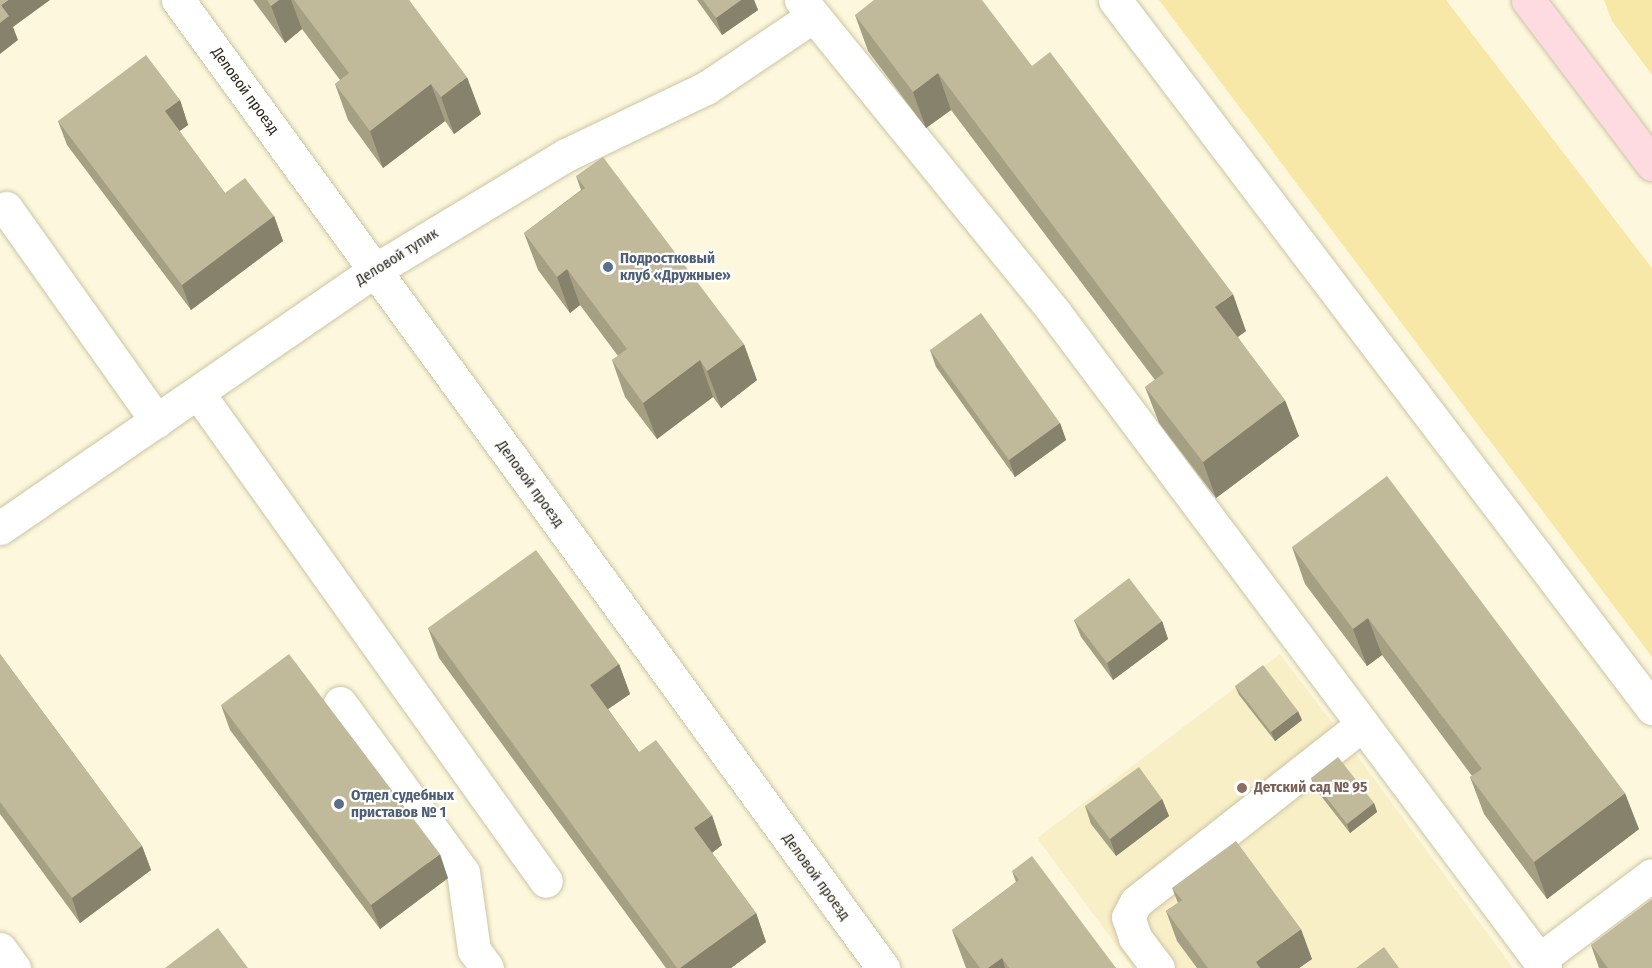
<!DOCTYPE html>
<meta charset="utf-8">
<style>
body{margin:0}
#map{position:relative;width:1652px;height:968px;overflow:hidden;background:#fdf8dd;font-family:"Fira Sans Condensed",sans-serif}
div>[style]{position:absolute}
.built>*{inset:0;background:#f9efc7}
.green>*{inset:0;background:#f7e8a8}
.roads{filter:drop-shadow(0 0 2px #ccc5a5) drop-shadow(0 0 2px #ccc5a5)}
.minor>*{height:33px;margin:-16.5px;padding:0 16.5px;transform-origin:16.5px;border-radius:16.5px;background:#fff}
.major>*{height:33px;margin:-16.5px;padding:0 16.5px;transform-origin:16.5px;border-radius:16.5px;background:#fedae1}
.wall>*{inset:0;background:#a59f84}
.shaded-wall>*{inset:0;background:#86826c}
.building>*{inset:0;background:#c0b99a}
.dots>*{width:16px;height:16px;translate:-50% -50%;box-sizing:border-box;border:3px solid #fff;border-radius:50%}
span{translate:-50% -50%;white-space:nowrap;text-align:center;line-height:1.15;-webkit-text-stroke:4.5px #fff;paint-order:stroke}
.street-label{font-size:15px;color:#2a271b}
.service-label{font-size:15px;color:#4e5e75;font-weight:700}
.left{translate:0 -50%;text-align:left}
.education-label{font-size:15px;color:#785e54;font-weight:700}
</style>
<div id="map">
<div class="built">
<i style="clip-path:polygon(1280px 654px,1344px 738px,1513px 968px,1133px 968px,1037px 838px)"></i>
</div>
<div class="green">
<i style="clip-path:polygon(1159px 0,1446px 0,1652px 268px,1652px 657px)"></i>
<i style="clip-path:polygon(1604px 0,1652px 0,1652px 75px,1612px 21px)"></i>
</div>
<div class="roads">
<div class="minor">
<i style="left:178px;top:0;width:1198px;rotate:53.93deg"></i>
<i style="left:801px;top:0;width:403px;rotate:50.9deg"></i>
<i style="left:1055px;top:313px;width:818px;rotate:53.2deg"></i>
<i style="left:1115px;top:0;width:889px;rotate:52.82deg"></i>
<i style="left:6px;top:208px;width:261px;rotate:54.7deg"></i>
<i style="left:198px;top:393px;width:599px;rotate:54.51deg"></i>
<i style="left:0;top:528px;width:455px;rotate:-34.5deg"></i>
<i style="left:375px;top:270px;width:223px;rotate:-31.1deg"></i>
<i style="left:566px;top:155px;width:155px;rotate:-25.6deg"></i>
<i style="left:706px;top:88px;width:129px;rotate:-33.9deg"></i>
<i style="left:340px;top:703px;width:209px;rotate:54deg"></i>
<i style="left:463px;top:872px;width:79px;rotate:82deg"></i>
<i style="left:474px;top:950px;width:22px;rotate:54deg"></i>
<i style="left:0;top:949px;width:24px;rotate:54deg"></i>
<i style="left:1539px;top:960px;width:141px;rotate:-37deg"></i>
<i style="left:1158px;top:968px;width:39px;rotate:-127deg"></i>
<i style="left:1135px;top:937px;width:21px;rotate:-109deg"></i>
<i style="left:1128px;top:917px;width:17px;rotate:-62deg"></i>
<i style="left:1136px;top:902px;width:288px;rotate:-38.1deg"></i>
</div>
<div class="major">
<i style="left:1528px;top:0;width:206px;rotate:52.9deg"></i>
</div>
</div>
<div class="wall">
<i style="clip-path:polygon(253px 0,409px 0,481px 114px,454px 134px,445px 121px,383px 168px,348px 120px,335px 84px,340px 80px,302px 29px,285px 43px)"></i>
<i style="clip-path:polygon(697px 0,754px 0,758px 10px,722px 35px)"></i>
<i style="clip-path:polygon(855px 15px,1032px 66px,1246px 331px,1238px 337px,1299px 436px,1216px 498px,1159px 423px,1145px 387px,1155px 380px,951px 110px,926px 128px,868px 51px)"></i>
<i style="clip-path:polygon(180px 100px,188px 125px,179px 131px,225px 193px,274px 216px,283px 241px,191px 310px,67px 145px,58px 121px)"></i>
<i style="clip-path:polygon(576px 176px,757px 380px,721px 408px,713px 397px,657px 439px,625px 397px,612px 360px,618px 356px,580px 305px,570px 313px,538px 270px,524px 233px,581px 190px)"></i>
<i style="clip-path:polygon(930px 350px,1060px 423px,1066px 440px,1015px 477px,936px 367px)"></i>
<i style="clip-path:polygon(1292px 547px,1639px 829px,1547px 899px,1484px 814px,1470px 777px,1472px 776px,1382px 655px,1367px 666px,1305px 584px)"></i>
<i style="clip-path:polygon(1074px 620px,1162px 621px,1168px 639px,1113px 680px,1081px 637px)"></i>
<i style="clip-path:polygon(428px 628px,619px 664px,630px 694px,608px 709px,639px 752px,722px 845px,712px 853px,756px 913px,766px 942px,731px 968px,666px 968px,439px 658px)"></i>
<i style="clip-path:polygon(0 654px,142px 846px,151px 870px,80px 923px,0 814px)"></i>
<i style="clip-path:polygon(1235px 686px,1302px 720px,1275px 741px,1239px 695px)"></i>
<i style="clip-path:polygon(221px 705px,448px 878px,380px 929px,230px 730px)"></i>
<i style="clip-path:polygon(1311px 778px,1374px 803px,1377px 812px,1350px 833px,1314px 787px)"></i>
<i style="clip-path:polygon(1162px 799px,1169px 816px,1116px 856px,1091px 824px,1085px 806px)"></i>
<i style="clip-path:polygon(1012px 871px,1116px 968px,966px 968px,952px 930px,1016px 882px)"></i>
<i style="clip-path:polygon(1172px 888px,1312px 959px,1299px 968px,1197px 968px,1177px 941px,1166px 911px,1178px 903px)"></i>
<i style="clip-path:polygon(1591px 945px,1652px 968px,1599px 968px)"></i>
</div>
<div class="shaded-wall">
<i style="clip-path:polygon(8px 0,50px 0,13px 27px,18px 40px,0 54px,0 23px,1px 5px)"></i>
<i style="clip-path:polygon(279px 0,291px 0,302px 29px,285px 43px,271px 6px)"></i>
<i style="clip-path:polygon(741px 0,754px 0,758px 10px,722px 35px,716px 18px)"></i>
<i style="clip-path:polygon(938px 73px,951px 110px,926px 128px,913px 92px)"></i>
<i style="clip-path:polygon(467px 77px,481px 114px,454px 134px,441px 97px)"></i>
<i style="clip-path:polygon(431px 84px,445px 121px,383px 168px,370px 131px)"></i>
<i style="clip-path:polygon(180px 100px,188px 125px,173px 136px,165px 111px)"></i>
<i style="clip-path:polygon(274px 216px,283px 241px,191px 310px,182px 285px)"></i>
<i style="clip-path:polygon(567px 269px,580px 305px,570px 313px,557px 277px)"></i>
<i style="clip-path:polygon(1233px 294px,1246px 331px,1229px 343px,1215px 307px)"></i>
<i style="clip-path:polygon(744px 344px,757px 380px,721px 408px,707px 371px)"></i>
<i style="clip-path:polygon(700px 360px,713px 397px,657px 439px,643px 403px)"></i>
<i style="clip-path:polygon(1285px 400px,1299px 436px,1216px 498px,1203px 462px)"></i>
<i style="clip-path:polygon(1060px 423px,1066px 440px,1015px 477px,1009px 460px)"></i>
<i style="clip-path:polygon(1368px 618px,1382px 655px,1367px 666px,1353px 629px)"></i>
<i style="clip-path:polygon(1162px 621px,1168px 639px,1113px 680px,1107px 663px)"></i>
<i style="clip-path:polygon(619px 664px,630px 694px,601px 714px,590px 685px)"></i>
<i style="clip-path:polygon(1298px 711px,1302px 720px,1275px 741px,1271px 732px)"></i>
<i style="clip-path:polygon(1625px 793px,1639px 829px,1547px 899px,1534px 862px)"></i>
<i style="clip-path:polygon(1162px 799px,1169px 816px,1116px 856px,1110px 839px)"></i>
<i style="clip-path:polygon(1374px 803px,1377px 812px,1350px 833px,1347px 824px)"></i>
<i style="clip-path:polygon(712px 815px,722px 845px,705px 858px,694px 828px)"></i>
<i style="clip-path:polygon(142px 846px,151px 870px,80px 923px,72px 898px)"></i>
<i style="clip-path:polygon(440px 854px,448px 878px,380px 929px,371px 905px)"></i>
<i style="clip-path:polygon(756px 913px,766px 942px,731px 968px,680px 968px)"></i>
<i style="clip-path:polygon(1301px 929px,1312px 959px,1299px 968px,1258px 968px,1256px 962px)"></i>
<i style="clip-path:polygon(1002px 958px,1005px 968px,988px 968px)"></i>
</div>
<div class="building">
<i style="clip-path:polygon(0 0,8px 0,1px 5px,9px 16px,0 23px)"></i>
<i style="clip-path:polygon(267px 0,279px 0,271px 6px)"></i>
<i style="clip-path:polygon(294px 0,409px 0,467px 77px,441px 97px,431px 84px,370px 131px,335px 84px,349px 73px)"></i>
<i style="clip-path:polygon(703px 0,741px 0,716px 18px)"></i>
<i style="clip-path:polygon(874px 0,982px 0,1032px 66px,1050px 52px,1233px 294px,1215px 307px,1285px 400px,1203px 462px,1145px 387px,1164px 373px,938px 73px,913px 92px,855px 15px)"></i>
<i style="clip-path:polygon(146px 55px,180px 100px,165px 111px,225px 193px,245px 178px,274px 216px,182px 285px,58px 121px)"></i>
<i style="clip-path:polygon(603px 157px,744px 344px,707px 371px,700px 360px,643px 403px,612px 360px,627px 349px,567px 269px,557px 277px,524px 233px,585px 188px,576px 176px)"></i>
<i style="clip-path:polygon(981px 313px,1060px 423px,1009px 460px,930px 350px)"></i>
<i style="clip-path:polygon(1387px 476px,1625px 793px,1534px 862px,1470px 777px,1482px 769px,1368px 618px,1353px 629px,1292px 547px)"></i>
<i style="clip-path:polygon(536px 550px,619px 664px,590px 685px,639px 752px,656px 740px,712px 815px,694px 828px,756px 913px,680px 968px,677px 968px,428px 628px)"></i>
<i style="clip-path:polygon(1129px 578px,1162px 621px,1107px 663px,1074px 620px)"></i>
<i style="clip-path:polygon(0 654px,142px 846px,72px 898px,0 802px)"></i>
<i style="clip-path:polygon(289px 654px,440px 854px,371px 905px,221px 705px)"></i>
<i style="clip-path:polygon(1263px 665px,1298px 711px,1271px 732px,1235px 686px)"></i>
<i style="clip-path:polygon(1338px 757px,1374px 803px,1347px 824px,1311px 778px)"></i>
<i style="clip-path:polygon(1139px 767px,1162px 799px,1110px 839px,1085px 806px)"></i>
<i style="clip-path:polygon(1236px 841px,1301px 929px,1256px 962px,1260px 968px,1208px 968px,1166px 911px,1182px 900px,1172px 888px)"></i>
<i style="clip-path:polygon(1032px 856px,1116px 968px,1009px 968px,1002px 958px,988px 968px,980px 968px,952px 930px,1019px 880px,1012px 871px)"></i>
<i style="clip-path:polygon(1652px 899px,1652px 968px,1608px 968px,1591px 945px)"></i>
<i style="clip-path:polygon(218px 928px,248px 968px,165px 968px)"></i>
<i style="clip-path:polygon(1384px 947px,1399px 968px,1356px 968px)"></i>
</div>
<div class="dots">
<i style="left:608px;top:267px;background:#5c6f8a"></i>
<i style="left:1242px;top:788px;background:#8d6e63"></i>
<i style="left:339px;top:804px;background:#5c6f8a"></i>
</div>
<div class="street-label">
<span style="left:245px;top:91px;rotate:54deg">Деловой проезд</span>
<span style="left:397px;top:257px;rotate:-32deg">Деловой тупик</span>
<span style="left:530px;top:484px;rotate:54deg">Деловой проезд</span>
<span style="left:816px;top:877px;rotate:54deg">Деловой проезд</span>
</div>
<div class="service-label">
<span class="left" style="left:620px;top:267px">Подростковый<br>клуб «Дружные»</span>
<span class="left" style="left:351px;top:804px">Отдел судебных<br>приставов № 1</span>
</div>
<div class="education-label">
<span class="left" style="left:1254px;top:788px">Детский сад № 95</span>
</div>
</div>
